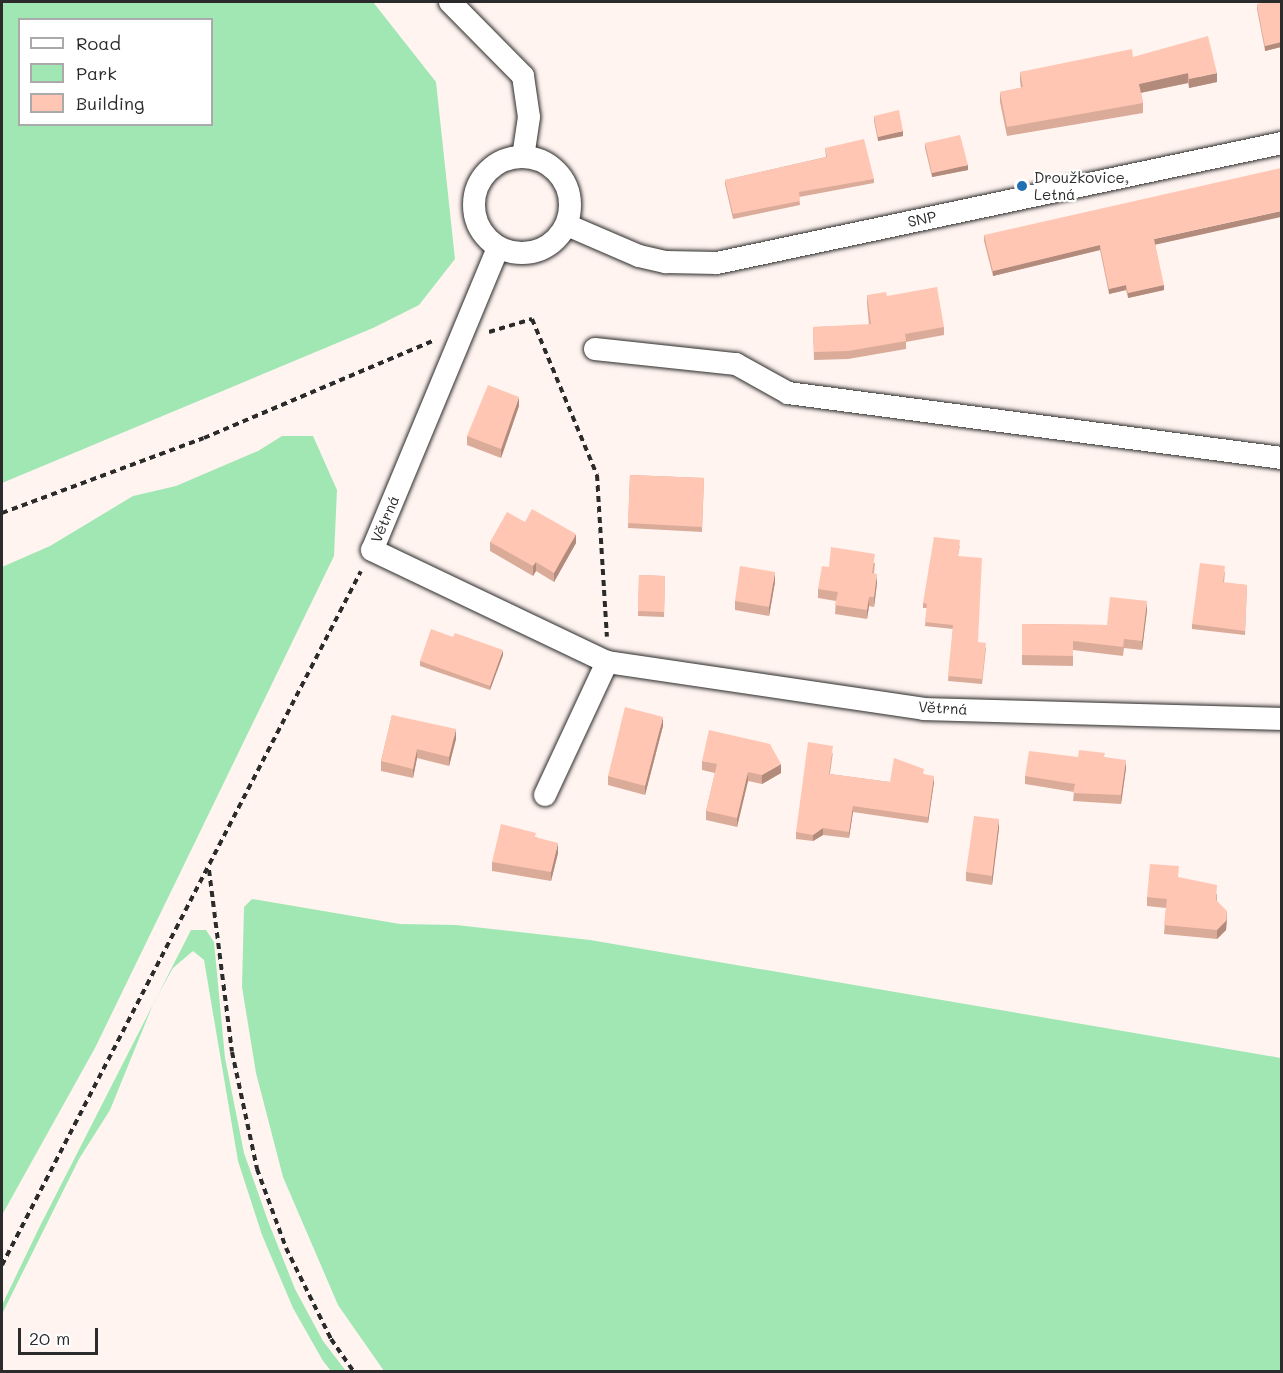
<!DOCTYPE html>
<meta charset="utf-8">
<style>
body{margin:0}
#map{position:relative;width:1283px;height:1373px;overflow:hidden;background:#fff4f0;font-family:Mali,sans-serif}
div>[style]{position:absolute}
.green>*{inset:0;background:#a0e7b4}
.path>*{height:4px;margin-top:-2px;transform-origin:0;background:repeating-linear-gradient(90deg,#2b2b2b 0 6px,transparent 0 10.5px)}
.roads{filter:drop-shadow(0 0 2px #2b2b2b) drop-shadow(0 0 2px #2b2b2b)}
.minor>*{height:22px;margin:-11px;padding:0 11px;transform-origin:11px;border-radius:11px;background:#fff}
.minor>.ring{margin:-11px;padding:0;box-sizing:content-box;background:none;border:22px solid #fff;border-radius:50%}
.wall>*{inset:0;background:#dbab9a}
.shaded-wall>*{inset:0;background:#b28b7d}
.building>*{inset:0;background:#ffc7b3}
.dots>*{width:16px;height:16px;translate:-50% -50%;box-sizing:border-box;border:3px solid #fff;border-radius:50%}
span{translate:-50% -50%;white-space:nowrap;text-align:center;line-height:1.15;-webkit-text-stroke:4.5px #fff;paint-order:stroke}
.poi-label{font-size:15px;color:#2b2b2b}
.left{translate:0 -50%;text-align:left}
.street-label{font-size:15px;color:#2b2b2b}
.frame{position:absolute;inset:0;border:3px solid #2b2b2b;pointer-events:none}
.legend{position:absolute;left:18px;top:18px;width:195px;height:108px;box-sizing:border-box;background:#fff;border:2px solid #aaa;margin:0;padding:8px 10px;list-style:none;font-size:18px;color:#2b2b2b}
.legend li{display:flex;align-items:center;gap:12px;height:30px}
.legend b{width:30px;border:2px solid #aaa}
.scale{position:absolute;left:18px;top:1328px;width:80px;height:27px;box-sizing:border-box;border:3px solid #2b2b2b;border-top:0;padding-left:8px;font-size:18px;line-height:21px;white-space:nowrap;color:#2b2b2b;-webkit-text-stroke:4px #fff;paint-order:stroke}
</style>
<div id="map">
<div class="green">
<i style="clip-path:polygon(evenodd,2px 2px,373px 2px,436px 82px,455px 259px,419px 305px,373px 328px,2px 483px,2px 2px,20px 20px,212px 20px,212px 124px,20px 124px,20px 20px)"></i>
<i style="clip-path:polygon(282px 436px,313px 436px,337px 490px,334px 556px,95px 1048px,2px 1215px,2px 567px,50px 546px,133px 496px,176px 486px,258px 451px)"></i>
<i style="clip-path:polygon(252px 899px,400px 924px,456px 925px,590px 940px,1281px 1058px,1281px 1371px,384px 1371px,338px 1305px,283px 1177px,256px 1073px,242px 987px,244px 907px)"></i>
<i style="clip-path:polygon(191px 930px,206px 930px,214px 942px,225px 1058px,244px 1153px,268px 1221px,295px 1289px,323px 1341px,346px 1371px,331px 1371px,323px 1361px,293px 1308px,262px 1235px,238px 1161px,204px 960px,193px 951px,173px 968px,154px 1002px,110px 1110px,79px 1159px,2px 1314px,2px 1305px,39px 1228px)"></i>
</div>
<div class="path">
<i style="left:489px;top:332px;width:45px;rotate:-16.8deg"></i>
<i style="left:532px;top:319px;width:169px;rotate:67.4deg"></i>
<i style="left:597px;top:475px;width:162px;rotate:86.5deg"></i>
<i style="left:2px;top:513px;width:215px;rotate:-20.4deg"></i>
<i style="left:204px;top:438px;width:248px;rotate:-23deg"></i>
<i style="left:209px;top:870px;width:183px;rotate:82.8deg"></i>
<i style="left:232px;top:1052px;width:120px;rotate:77.9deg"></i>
<i style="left:257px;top:1169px;width:84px;rotate:69.8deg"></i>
<i style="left:286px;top:1248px;width:102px;rotate:63.7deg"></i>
<i style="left:331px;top:1339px;width:40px;rotate:55.1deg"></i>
<i style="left:2px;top:1265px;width:781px;rotate:-62.65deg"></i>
</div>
<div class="roads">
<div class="minor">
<i style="left:450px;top:2px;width:104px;rotate:45.4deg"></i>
<i style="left:523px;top:76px;width:41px;rotate:81.7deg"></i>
<i style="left:529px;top:117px;width:40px;rotate:98.5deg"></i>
<i class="ring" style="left:474px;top:157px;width:74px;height:74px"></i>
<i style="left:567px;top:225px;width:78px;rotate:23.3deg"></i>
<i style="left:639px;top:256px;width:28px;rotate:13deg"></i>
<i style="left:666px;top:262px;width:51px;rotate:1.1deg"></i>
<i style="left:717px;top:263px;width:578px;rotate:-11.99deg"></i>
<i style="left:498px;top:248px;width:327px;rotate:112.6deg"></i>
<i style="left:372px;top:550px;width:260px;rotate:25.5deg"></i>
<i style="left:607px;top:662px;width:320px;rotate:8.4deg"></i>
<i style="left:924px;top:709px;width:358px;rotate:1.6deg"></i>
<i style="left:595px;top:349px;width:142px;rotate:6.1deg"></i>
<i style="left:736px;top:364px;width:60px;rotate:29.1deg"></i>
<i style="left:788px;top:393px;width:498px;rotate:7.5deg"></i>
<i style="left:545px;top:795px;width:147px;rotate:-65deg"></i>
</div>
</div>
<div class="wall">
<i style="clip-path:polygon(1281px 2px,1281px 47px,1265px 51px,1257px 9px,1257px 4px)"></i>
<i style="clip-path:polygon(1133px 57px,1217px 82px,1189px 88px,1188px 83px,1141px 93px,1143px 103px,1143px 113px,1007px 136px,1000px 102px,1000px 92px,1021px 88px,1020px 81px,1020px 72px)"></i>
<i style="clip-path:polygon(874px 116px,903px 136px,878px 141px,874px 121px)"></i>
<i style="clip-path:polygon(925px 143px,968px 170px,932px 177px,925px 148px)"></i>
<i style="clip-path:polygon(825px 148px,874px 179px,874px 183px,799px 197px,800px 205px,733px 219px,725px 184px,725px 180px,826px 157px)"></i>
<i style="clip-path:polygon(984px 235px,1155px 244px,1164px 290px,1128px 298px,1126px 290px,1109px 294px,1100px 250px,993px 276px,984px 241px)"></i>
<i style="clip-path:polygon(867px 295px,887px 296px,944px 327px,944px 335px,906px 342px,906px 349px,848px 359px,814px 360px,813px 327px,869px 325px,867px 303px)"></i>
<i style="clip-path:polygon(519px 406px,501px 458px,467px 445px,467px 436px)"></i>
<i style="clip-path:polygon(630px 475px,704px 478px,702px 532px,628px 528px)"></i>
<i style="clip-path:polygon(525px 522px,576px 543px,554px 582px,536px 571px,533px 576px,490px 551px,490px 542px)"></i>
<i style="clip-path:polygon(960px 545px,958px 556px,978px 642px,986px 648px,982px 684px,948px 681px,953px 629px,925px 626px,927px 608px,923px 608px,923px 603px)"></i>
<i style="clip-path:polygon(875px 563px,874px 573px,877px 583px,874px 607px,869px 606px,867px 619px,835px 614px,836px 601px,818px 598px,818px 589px,829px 567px)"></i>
<i style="clip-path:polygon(1225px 571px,1224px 583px,1247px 585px,1245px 635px,1192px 629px,1192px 624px)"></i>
<i style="clip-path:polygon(639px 575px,665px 576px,664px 617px,638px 616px)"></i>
<i style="clip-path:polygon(775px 582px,769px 616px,735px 610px,735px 601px)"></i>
<i style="clip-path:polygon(1147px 610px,1142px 650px,1124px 648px,1123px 656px,1073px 650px,1073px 666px,1022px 665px,1022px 624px,1107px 625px)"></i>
<i style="clip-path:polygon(503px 655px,490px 690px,420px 666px,420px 661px)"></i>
<i style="clip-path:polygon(392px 715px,456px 739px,449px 766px,417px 758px,413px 778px,381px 771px,381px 761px)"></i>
<i style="clip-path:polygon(663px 726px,645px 795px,608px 785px,608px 776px)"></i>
<i style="clip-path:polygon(833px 752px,830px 774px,890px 782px,924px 774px,934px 782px,928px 823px,853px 812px,849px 838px,823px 835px,813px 841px,796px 839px,796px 832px)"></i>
<i style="clip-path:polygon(1078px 757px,1105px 757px,1126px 768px,1121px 804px,1073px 801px,1074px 792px,1025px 784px,1025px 776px)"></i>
<i style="clip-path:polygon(702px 761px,781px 773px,762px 784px,748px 781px,737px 827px,706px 820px,706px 811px,715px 773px,702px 770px)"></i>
<i style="clip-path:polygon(999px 828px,992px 885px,966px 881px,966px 872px)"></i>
<i style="clip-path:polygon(536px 837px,558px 853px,551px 881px,492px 871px,492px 862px)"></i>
<i style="clip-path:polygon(1179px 878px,1217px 894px,1217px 901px,1227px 921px,1226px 930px,1217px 939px,1164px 934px,1166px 908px,1147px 906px,1147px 897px)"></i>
</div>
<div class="shaded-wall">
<i style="clip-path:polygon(1281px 42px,1281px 47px,1265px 51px,1265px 46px)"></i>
<i style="clip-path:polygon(1188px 73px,1188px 83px,1139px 93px,1139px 84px)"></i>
<i style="clip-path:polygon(1217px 73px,1217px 82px,1189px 88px,1189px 79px)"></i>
<i style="clip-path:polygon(903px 131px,903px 136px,878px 141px,878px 137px)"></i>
<i style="clip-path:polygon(968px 165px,968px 170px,932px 177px,932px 173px)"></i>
<i style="clip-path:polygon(1281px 211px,1281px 217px,1154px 245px,1154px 239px)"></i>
<i style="clip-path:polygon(1100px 245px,1100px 250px,993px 276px,993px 271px)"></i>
<i style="clip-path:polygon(1126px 285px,1126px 290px,1109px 294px,1109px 289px)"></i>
<i style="clip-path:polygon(1164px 285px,1164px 290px,1128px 298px,1128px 293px)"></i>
<i style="clip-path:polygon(519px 397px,519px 406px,501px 458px,501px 449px)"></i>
<i style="clip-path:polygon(576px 534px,576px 543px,554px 582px,554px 573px)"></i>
<i style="clip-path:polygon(536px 562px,536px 571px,533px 576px,533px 566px)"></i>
<i style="clip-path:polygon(775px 572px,775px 582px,769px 616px,769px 607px)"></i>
<i style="clip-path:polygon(877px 574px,877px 583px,874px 607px,874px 597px)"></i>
<i style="clip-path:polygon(869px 597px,869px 606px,867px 619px,867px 610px)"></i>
<i style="clip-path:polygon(1147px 601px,1147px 610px,1142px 650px,1142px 641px)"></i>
<i style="clip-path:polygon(503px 650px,503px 655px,490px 690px,490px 686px)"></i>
<i style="clip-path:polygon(663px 717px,663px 726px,645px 795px,645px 786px)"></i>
<i style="clip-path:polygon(456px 729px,456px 739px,449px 766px,449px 757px)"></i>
<i style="clip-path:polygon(417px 749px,417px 758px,413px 778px,413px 769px)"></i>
<i style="clip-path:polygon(1126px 760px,1126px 768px,1121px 804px,1121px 795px)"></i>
<i style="clip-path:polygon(781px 764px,781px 773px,762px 784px,762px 775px)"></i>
<i style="clip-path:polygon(748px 772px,748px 781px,737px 827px,737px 818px)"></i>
<i style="clip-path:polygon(934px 776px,934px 782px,928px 823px,928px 817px)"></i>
<i style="clip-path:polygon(853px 806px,853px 812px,849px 838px,849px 832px)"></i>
<i style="clip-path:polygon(999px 819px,999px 828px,992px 885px,992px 876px)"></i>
<i style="clip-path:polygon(823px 828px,823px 835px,813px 841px,813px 835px)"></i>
<i style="clip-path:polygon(558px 843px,558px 853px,551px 881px,551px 872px)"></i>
<i style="clip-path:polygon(1227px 911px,1226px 930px,1217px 939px,1217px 930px)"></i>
</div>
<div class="building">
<i style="clip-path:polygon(1270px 2px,1281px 2px,1281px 42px,1265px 46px,1257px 4px)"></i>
<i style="clip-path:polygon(1208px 36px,1217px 73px,1189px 79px,1188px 73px,1139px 84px,1143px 103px,1007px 127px,1000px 92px,1023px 87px,1020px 72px,1132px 49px,1133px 57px)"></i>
<i style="clip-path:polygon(899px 110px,903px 131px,878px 137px,874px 116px)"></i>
<i style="clip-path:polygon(960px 135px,968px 165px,932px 173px,925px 143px)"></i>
<i style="clip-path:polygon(864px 139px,874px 179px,799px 192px,800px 201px,733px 214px,725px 180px,827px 157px,825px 148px)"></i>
<i style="clip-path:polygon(1281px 168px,1281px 211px,1154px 239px,1164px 285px,1128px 293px,1126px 285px,1109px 289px,1100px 245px,993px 271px,984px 235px)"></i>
<i style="clip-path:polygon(937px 287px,944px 327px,905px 334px,906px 341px,848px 351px,814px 352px,813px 327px,871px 324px,867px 295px,886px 292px,887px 296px)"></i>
<i style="clip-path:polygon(488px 385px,519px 397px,501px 449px,467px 436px)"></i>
<i style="clip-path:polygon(630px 475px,704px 478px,702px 527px,628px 523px)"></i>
<i style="clip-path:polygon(532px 509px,576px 534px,554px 573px,536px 562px,533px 566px,490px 542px,507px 512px,525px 522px)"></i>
<i style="clip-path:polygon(934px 537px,960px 540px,958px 556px,982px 558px,978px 642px,986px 643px,982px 679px,948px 676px,953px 625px,925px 622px,927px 604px,923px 603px)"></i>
<i style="clip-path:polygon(831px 547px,875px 554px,872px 573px,877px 574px,874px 597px,869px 597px,867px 610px,835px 605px,838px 592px,818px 589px,822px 566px,829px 567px)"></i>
<i style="clip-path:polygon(1200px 563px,1225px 566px,1223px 582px,1247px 585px,1245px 631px,1192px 624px)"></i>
<i style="clip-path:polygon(740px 566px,775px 572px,769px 607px,735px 601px)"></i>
<i style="clip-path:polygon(639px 575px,665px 576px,664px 612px,638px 611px)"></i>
<i style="clip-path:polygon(1110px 597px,1147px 601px,1142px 641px,1124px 639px,1123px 647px,1073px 641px,1073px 656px,1022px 655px,1022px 624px,1107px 625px)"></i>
<i style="clip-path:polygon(431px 629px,453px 637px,455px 633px,503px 650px,490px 686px,420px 661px)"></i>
<i style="clip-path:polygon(625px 707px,663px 717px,645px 786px,608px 776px)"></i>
<i style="clip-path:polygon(392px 715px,456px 729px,449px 757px,417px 749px,413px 769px,381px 761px)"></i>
<i style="clip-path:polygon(709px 730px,770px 744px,781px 764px,762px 775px,748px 772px,737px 818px,706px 811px,717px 764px,702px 761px)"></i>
<i style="clip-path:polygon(808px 742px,833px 746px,829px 774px,890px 782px,894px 758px,924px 769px,923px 774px,934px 776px,928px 817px,853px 806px,849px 832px,823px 828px,813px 835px,796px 832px)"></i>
<i style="clip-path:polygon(1079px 750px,1105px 753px,1104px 757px,1126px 760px,1121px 795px,1073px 793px,1075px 784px,1025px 776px,1029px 751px,1078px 757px)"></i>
<i style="clip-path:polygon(974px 816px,999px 819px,992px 876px,966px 872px)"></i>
<i style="clip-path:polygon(501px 824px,536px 833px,535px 837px,558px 843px,551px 872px,492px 862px)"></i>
<i style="clip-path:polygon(1150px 864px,1179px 866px,1178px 877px,1217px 885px,1216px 900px,1227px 911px,1226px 921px,1217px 930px,1164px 925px,1167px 899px,1147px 897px)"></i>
</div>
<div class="dots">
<i style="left:1022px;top:186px;background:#1f6fb2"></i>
</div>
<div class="poi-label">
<span class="left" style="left:1034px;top:186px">Droužkovice,<br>Letná</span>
</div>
<div class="street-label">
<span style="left:922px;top:219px;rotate:-12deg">SNP</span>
<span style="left:385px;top:519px;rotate:-67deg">Větrná</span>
<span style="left:943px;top:708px;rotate:3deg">Větrná</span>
</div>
<div class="frame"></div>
<ul class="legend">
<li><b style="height:8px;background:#fff"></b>Road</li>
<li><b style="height:16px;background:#a0e7b4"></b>Park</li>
<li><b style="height:16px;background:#ffc7b3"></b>Building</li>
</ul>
<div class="scale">20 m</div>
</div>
